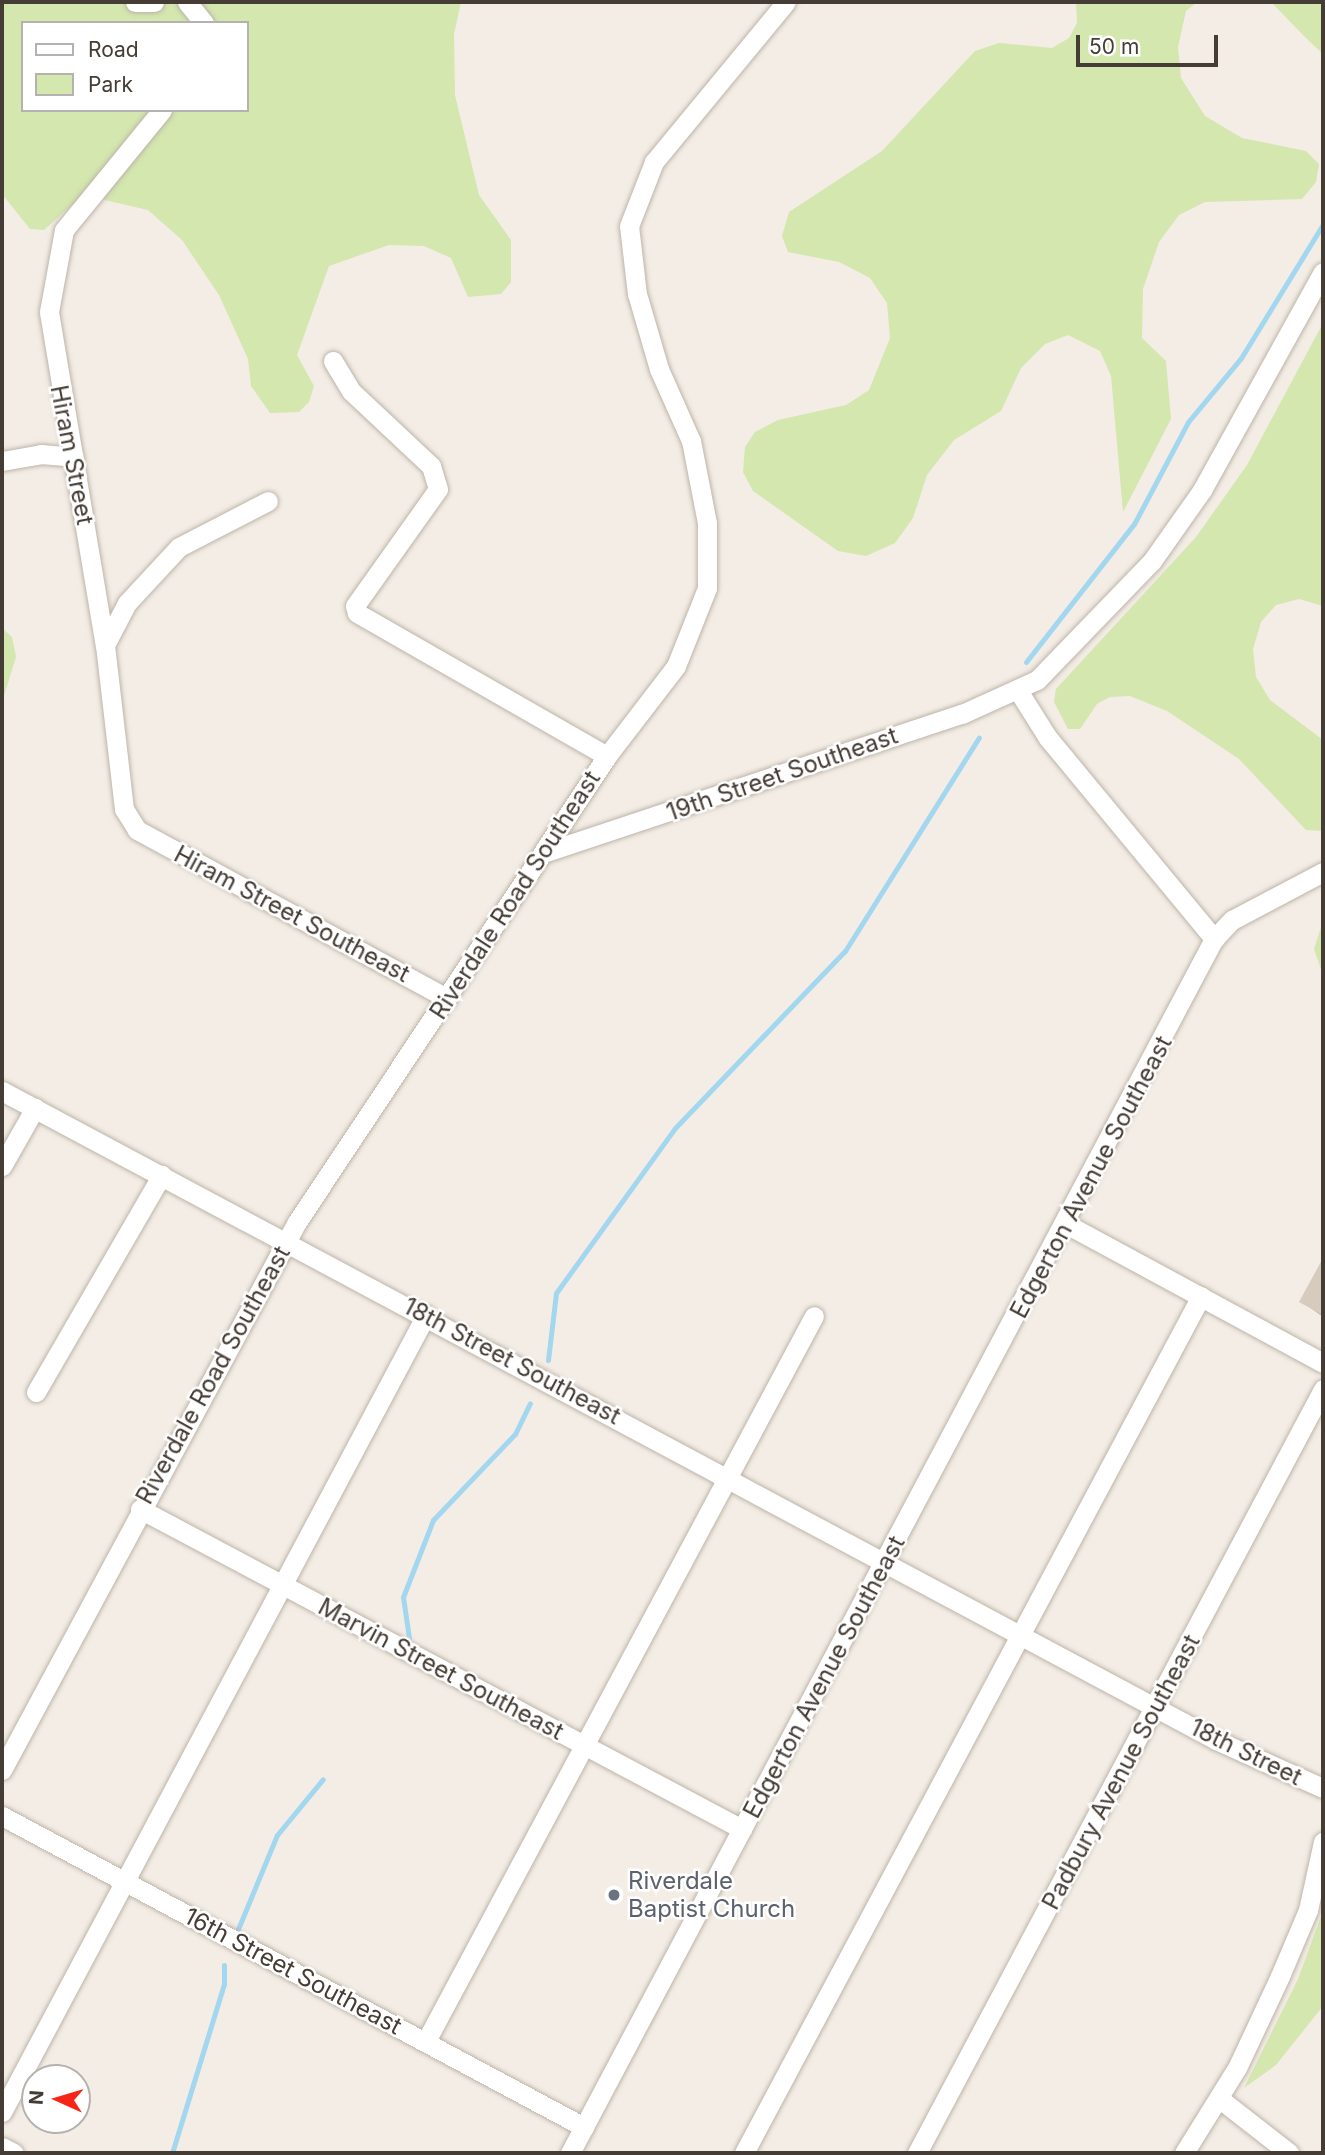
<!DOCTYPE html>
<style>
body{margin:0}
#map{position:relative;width:1325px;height:2155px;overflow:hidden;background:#f3ede6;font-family:Inter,sans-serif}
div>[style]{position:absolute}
.green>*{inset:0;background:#d3e7ae}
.shadow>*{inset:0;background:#0003}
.stream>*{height:5px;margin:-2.5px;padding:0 2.5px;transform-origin:2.5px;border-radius:2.5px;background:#a2d7ef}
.building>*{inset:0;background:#d7cbbe}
.roads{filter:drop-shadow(0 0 2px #beb4a8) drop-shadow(0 0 2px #beb4a8)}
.minor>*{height:19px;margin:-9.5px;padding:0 9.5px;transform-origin:9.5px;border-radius:9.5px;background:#fff}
.dots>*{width:19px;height:19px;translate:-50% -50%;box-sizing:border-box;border:4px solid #fff;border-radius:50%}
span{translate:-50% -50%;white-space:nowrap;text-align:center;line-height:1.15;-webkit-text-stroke:5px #fff;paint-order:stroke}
.street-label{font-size:24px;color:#453d35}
.worship-label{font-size:24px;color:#5b616d}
.left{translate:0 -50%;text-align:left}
.frame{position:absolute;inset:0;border:4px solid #453d35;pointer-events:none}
.legend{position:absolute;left:21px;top:21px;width:228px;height:91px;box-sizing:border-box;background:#fff;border:2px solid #b5b1ae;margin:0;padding:9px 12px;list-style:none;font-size:21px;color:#453d35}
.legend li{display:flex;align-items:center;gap:14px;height:35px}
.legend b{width:35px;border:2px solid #b5b1ae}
.north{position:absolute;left:21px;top:2064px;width:70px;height:70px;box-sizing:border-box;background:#fff;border:2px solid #b5b1ae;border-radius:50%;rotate:274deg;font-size:19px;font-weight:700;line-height:28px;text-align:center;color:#453d35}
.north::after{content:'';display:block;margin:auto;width:24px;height:32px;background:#f72418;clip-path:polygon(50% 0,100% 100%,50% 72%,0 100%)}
.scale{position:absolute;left:1076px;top:35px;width:142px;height:32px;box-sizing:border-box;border:4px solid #453d35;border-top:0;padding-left:9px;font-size:21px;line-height:24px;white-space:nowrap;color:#453d35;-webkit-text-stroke:5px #fff;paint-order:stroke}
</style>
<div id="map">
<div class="green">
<i style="clip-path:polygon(evenodd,2px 2px,461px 2px,454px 34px,455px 95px,479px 195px,511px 240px,511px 282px,501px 294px,468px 297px,451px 258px,424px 246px,389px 245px,329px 266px,297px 355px,314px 386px,309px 402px,299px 412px,270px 413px,251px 386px,248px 359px,219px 295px,182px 240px,148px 210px,83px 195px,44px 230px,30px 229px,2px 194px,2px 2px,23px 23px,247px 23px,247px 110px,23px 110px,23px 23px)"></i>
<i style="clip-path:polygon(1076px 2px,1197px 2px,1186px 11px,1178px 47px,1181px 78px,1205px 116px,1242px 138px,1306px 151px,1319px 164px,1316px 182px,1302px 199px,1205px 202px,1179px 215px,1159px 242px,1143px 289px,1142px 338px,1166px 361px,1171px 419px,1123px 512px,1111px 376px,1100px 351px,1068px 335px,1045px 344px,1021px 368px,1001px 411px,954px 440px,927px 475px,913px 518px,895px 543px,866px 556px,838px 551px,753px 491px,743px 472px,745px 447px,755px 432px,778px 420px,846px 405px,869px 390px,890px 338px,887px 303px,870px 278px,839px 262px,788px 252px,782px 236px,789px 212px,882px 151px,975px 51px,999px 43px,1052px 48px,1069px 38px,1077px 23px)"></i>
<i style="clip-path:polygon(1271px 2px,1323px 2px,1323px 54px,1306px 38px)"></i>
<i style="clip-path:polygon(1323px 323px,1323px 606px,1299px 599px,1276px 605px,1261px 622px,1253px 649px,1256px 677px,1270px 700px,1323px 740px,1323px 831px,1306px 830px,1239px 759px,1167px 711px,1130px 696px,1110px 697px,1097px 704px,1080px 729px,1068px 729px,1054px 702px,1056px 689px,1196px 537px,1247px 465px)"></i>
<i style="clip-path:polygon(2px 628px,12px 637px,16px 657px,2px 702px)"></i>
<i style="clip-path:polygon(1323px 921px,1323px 975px,1314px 949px)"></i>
<i style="clip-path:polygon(1323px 1911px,1323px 2006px,1276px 2065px,1244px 2088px,1298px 1979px)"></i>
</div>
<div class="shadow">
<i style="clip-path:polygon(1320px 1268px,1323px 1270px,1323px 1317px,1302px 1302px)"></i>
</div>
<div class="stream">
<i style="left:1026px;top:662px;width:175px;rotate:-52deg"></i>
<i style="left:1134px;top:524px;width:115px;rotate:-62.1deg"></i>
<i style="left:1188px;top:422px;width:83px;rotate:-50.4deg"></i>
<i style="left:1241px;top:358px;width:157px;rotate:-58.5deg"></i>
<i style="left:548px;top:1360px;width:67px;rotate:-83.2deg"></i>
<i style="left:556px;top:1293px;width:203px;rotate:-54.2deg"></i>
<i style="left:675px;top:1128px;width:245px;rotate:-46.2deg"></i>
<i style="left:845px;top:951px;width:252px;rotate:-57.9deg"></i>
<i style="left:409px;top:1638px;width:41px;rotate:-98.3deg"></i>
<i style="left:403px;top:1597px;width:83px;rotate:-68.7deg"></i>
<i style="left:433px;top:1520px;width:119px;rotate:-46.4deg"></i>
<i style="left:515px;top:1434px;width:34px;rotate:-64deg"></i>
<i style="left:238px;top:1929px;width:102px;rotate:-67.5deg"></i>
<i style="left:277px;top:1835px;width:72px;rotate:-50.6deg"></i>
<i style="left:172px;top:2153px;width:177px;rotate:-72.9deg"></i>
<i style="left:224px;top:1984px;width:19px;rotate:-90deg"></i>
</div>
<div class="building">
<i style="clip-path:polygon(1323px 1258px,1323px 1315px,1299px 1302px)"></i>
</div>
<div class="roads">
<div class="minor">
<i style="left:135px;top:2px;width:19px"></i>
<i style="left:187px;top:2px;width:27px;rotate:51deg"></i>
<i style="left:162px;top:110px;width:155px;rotate:129.2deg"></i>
<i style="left:64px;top:230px;width:83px;rotate:100.4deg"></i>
<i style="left:49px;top:312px;width:338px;rotate:80.5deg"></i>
<i style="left:105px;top:645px;width:165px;rotate:83.4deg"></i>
<i style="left:124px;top:809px;width:25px;rotate:58deg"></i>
<i style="left:137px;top:830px;width:353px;rotate:28.5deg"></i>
<i style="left:333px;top:361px;width:35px;rotate:59deg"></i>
<i style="left:351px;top:391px;width:110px;rotate:43.2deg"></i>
<i style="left:431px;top:466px;width:24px;rotate:73deg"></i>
<i style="left:438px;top:489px;width:143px;rotate:125.4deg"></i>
<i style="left:355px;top:606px;width:7px;rotate:74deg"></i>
<i style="left:357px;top:613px;width:288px;rotate:29.8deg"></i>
<i style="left:2px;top:461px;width:40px;rotate:-10deg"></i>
<i style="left:41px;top:454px;width:33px;rotate:5deg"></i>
<i style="left:105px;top:645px;width:47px;rotate:-62.4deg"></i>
<i style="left:127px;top:603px;width:76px;rotate:-47.1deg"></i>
<i style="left:179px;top:547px;width:100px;rotate:-27.3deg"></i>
<i style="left:1019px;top:692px;width:54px;rotate:57.8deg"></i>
<i style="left:1048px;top:738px;width:261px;rotate:50.4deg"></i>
<i style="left:543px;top:853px;width:441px;rotate:-18.4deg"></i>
<i style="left:962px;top:714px;width:82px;rotate:-24.4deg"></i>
<i style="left:1037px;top:680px;width:165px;rotate:-46deg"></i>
<i style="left:1152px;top:561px;width:87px;rotate:-54.8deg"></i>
<i style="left:1202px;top:490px;width:249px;rotate:-61deg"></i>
<i style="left:2px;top:1091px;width:1377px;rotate:28.13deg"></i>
<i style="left:1216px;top:1740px;width:117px;rotate:24.2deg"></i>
<i style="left:2px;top:1166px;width:67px;rotate:-60.4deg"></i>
<i style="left:1066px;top:1224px;width:292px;rotate:28.4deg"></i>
<i style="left:36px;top:1392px;width:251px;rotate:-59.9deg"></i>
<i style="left:140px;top:1509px;width:682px;rotate:27.99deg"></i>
<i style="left:2px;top:1770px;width:622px;rotate:-61.71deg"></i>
<i style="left:297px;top:1222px;width:560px;rotate:-56.37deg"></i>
<i style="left:607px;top:756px;width:113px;rotate:-52.5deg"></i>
<i style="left:676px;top:666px;width:84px;rotate:-68.3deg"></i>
<i style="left:707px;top:588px;width:65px;rotate:-90deg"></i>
<i style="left:707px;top:523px;width:84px;rotate:-101deg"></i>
<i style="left:691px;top:441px;width:79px;rotate:-114deg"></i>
<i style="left:659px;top:369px;width:78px;rotate:-106.3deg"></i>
<i style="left:637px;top:294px;width:68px;rotate:-96.7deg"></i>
<i style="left:629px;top:226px;width:69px;rotate:-68.7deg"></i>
<i style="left:654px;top:162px;width:207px;rotate:-50.5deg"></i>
<i style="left:2px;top:1816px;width:660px;rotate:28.12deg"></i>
<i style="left:426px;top:2041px;width:822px;rotate:-61.85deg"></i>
<i style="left:1220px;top:2099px;width:88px;rotate:38deg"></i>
<i style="left:2px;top:2112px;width:903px;rotate:-61.99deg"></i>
<i style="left:2px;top:2147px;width:13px;rotate:27deg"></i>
<i style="left:570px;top:2153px;width:1374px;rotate:-62.06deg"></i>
<i style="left:1214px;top:939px;width:26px;rotate:-47deg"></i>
<i style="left:1232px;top:920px;width:103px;rotate:-27.8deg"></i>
<i style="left:744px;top:2153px;width:971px;rotate:-61.93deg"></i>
<i style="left:917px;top:2153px;width:865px;rotate:-62.01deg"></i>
<i style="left:1184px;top:2153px;width:100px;rotate:-58.1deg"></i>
<i style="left:1237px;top:2068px;width:102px;rotate:-64.9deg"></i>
<i style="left:1280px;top:1976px;width:72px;rotate:-67deg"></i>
<i style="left:1308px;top:1910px;width:70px;rotate:-77.6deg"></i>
</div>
</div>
<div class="dots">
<i style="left:614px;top:1895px;background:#6b7280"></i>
</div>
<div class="street-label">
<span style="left:72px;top:455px;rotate:79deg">Hiram Street</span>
<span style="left:782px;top:774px;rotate:-19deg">19th Street Southeast</span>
<span style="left:515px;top:895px;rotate:-57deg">Riverdale Road Southeast</span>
<span style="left:292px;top:914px;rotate:28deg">Hiram Street Southeast</span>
<span style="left:1091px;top:1177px;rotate:-62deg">Edgerton Avenue Southeast</span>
<span style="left:512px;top:1361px;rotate:28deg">18th Street Southeast</span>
<span style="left:213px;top:1375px;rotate:-61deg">Riverdale Road Southeast</span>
<span style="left:441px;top:1669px;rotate:28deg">Marvin Street Southeast</span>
<span style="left:824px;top:1677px;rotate:-62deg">Edgerton Avenue Southeast</span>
<span style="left:1246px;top:1752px;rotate:26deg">18th Street</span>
<span style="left:1121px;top:1772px;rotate:-62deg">Padbury Avenue Southeast</span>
<span style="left:293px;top:1971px;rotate:28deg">16th Street Southeast</span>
</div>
<div class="worship-label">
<span class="left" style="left:628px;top:1895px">Riverdale<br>Baptist Church</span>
</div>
<div class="frame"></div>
<ul class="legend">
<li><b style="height:9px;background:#fff"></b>Road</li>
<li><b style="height:19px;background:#d3e7ae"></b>Park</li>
</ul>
<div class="north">N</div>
<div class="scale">50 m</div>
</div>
